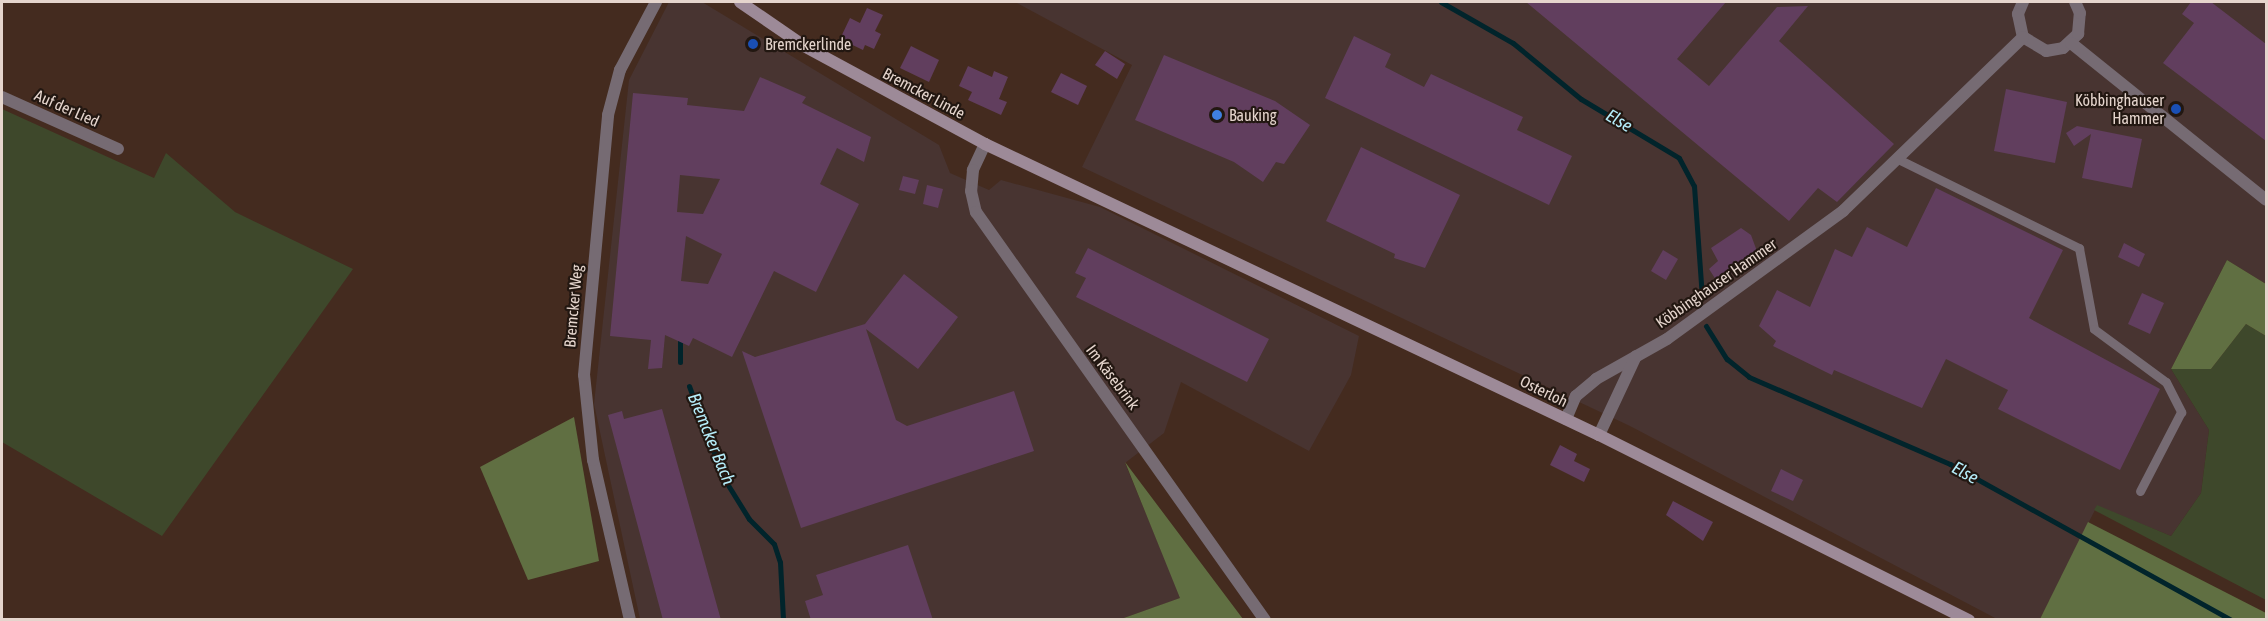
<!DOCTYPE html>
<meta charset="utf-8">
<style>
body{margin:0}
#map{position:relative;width:2268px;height:621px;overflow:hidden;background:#442b1f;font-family:"Asap Condensed",sans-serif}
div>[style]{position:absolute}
.industrial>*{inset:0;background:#483431}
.green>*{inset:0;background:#3e482b}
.forest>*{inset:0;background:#606f42}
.stream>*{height:5px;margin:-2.5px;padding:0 2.5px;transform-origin:2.5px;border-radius:2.5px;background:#01242b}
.building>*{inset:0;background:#613e5e}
.lane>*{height:9px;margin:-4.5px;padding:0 4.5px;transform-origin:4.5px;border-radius:4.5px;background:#766b73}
.street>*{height:12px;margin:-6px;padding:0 6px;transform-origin:6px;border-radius:6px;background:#766b73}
.secondary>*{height:12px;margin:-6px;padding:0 6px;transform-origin:6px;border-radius:6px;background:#9d8a98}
.dots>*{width:16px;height:16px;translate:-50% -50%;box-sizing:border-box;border:3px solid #221711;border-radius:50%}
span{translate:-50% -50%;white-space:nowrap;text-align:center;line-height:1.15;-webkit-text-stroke:4.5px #221711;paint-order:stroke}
.poi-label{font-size:16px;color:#e5d5cd}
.left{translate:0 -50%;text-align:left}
.right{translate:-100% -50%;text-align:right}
.street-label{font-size:16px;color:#e5d5cd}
.water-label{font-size:18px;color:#b6eefb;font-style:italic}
.frame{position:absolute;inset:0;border:3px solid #e5d5cd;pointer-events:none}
</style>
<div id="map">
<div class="industrial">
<i style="clip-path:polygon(669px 2px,702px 2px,939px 145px,950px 173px,989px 190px,1001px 180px,1100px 207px,1359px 336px,1351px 375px,1309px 451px,1181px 382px,1164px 433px,1125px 463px,1181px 598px,1121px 619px,640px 619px,594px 404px,629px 80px)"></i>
<i style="clip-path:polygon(1015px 2px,2266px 2px,2266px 284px,2227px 260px,2171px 369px,2209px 430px,2201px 493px,2171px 536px,2097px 506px,2040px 619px,1997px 619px,1630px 426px,1082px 167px,1132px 65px)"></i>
</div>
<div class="green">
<i style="clip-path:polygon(2px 109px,154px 178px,166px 153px,235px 212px,353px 269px,162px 536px,2px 442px)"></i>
<i style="clip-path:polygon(2246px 324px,2266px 336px,2266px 600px,2094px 510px,2097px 505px,2171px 536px,2201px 493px,2209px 430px,2171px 369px,2211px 369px)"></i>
</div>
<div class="forest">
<i style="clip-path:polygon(2227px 260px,2266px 284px,2266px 336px,2246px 324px,2211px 369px,2171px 369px)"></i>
<i style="clip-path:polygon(574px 417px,599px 561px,528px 580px,480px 467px)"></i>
<i style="clip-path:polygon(1125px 462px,1243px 619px,1121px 619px,1180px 598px)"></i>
<i style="clip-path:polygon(2088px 522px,2266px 613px,2266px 619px,2040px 619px)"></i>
</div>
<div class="stream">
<i style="left:1441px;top:2px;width:83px;rotate:29.7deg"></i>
<i style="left:1513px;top:43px;width:88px;rotate:39.5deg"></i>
<i style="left:1581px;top:99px;width:114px;rotate:31deg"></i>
<i style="left:1679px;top:158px;width:32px;rotate:62deg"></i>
<i style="left:1694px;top:186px;width:112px;rotate:85.9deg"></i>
<i style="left:1706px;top:326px;width:39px;rotate:58deg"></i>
<i style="left:1727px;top:359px;width:28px;rotate:39deg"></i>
<i style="left:1749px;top:377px;width:219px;rotate:23.4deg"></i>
<i style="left:1950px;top:464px;width:321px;rotate:29deg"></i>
<i style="left:680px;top:362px;width:26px;rotate:-90deg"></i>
<i style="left:689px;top:386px;width:97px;rotate:69.5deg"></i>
<i style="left:723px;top:477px;width:49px;rotate:58.2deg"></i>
<i style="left:749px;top:519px;width:35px;rotate:45deg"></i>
<i style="left:774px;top:544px;width:19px;rotate:72deg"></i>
<i style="left:780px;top:562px;width:58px;rotate:87deg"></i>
</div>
<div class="building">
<i style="clip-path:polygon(1526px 2px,1726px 2px,1677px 59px,1709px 86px,1777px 7px,1808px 6px,1779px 41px,1894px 144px,1837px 202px,1818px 188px,1789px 221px)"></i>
<i style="clip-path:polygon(2191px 2px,2211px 2px,2266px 44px,2266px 141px,2163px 63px,2194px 23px,2182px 14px)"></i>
<i style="clip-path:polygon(867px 8px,883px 15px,875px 31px,881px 34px,874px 49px,865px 45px,863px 50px,840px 39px,850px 18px,860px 23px)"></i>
<i style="clip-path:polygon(1354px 36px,1391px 54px,1385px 67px,1424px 87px,1431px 74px,1523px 117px,1517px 130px,1572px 156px,1549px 205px,1325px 98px)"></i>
<i style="clip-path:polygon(911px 46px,939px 60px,929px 82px,900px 68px)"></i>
<i style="clip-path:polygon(1105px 51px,1125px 64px,1117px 79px,1095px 65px)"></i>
<i style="clip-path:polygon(1164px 55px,1275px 101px,1310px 125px,1284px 164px,1276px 162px,1263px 182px,1234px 162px,1135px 120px)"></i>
<i style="clip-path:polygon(968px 66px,992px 77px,994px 71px,1008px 77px,999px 99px,1007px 102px,1001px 115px,968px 100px,972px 92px,959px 86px)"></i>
<i style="clip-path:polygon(1061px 73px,1087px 86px,1078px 105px,1051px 92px)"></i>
<i style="clip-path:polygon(evenodd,760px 77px,806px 97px,802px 103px,871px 137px,864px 162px,837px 148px,820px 184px,859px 204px,816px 292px,774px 271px,732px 357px,693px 338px,689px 346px,665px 335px,662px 368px,648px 369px,651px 340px,610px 336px,633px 93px,688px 98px,687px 105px,744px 111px,760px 77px,680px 175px,720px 179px,703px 214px,677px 212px,680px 175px,760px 77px,686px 236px,722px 254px,708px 284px,681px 281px,686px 236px)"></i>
<i style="clip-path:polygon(2006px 89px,2067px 102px,2055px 163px,1994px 151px)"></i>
<i style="clip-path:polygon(2077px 126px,2142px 139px,2132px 188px,2082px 178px,2091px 134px,2074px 146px,2066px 133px)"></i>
<i style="clip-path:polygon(1361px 147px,1460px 195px,1425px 268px,1394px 258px,1395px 254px,1326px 221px)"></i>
<i style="clip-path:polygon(903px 176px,919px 180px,915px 194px,899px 190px)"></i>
<i style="clip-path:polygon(927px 185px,943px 189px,938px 208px,923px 204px)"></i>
<i style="clip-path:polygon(1936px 188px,2063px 250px,2029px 318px,2160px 389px,2120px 470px,1998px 409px,2008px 390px,1946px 359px,1922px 408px,1834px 370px,1832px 375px,1773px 346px,1776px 341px,1759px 326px,1777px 290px,1810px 307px,1835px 249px,1852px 257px,1867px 227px,1907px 247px)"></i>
<i style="clip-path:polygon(1741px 228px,1751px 235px,1758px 254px,1718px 283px,1709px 269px,1718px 261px,1711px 248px)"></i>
<i style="clip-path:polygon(2124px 243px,2145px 254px,2139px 267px,2118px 257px)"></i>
<i style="clip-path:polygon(1088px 248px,1269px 339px,1247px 382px,1076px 297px,1086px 278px,1075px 273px)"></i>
<i style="clip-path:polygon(1663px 250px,1678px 259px,1666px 280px,1651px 271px)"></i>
<i style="clip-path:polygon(904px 274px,958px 317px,918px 369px,866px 329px,896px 420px,907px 426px,1014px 391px,1034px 451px,801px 528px,742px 351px,755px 357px,865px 324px)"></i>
<i style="clip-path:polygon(2142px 293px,2164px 303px,2150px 334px,2128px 324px)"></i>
<i style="clip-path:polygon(662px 409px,721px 620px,663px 620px,608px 415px,622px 411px,624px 419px)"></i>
<i style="clip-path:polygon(1560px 445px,1577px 454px,1574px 461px,1590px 469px,1584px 482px,1550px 465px)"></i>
<i style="clip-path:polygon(1781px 469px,1803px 480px,1793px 501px,1771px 491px)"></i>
<i style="clip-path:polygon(1673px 501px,1713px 522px,1703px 541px,1666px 515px)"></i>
<i style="clip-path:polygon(908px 545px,933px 620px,811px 620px,805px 601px,823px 595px,816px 575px)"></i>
</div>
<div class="lane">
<i style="left:1898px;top:159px;width:202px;rotate:26.2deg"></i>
<i style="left:2079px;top:248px;width:82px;rotate:79.5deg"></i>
<i style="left:2094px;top:329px;width:89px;rotate:36.4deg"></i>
<i style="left:2166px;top:382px;width:34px;rotate:63deg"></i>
<i style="left:2181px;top:412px;width:89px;rotate:117.4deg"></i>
</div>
<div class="street">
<i style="left:2023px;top:2px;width:13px;rotate:113deg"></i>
<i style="left:2018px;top:14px;width:24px;rotate:78deg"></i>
<i style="left:2023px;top:37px;width:27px;rotate:31deg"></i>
<i style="left:2046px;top:51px;width:17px;rotate:-10deg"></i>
<i style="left:2063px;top:48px;width:21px;rotate:-43deg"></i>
<i style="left:2078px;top:34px;width:21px;rotate:-85deg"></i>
<i style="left:2080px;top:13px;width:12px;rotate:-114deg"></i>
<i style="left:2071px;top:43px;width:250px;rotate:38.8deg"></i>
<i style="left:2px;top:97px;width:127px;rotate:24.1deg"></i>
<i style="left:985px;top:144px;width:29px;rotate:115deg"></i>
<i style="left:973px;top:170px;width:21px;rotate:95deg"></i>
<i style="left:971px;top:191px;width:22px;rotate:77deg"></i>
<i style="left:976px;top:212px;width:500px;rotate:54.7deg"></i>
<i style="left:1566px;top:419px;width:25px;rotate:-67deg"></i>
<i style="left:1576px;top:396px;width:26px;rotate:-40deg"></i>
<i style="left:1596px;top:379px;width:81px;rotate:-29.4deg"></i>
<i style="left:1667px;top:339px;width:218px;rotate:-36deg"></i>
<i style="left:1843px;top:211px;width:250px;rotate:-44deg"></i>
<i style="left:1599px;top:435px;width:87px;rotate:-64.9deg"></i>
<i style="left:630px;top:620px;width:164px;rotate:-103deg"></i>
<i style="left:593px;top:460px;width:85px;rotate:-96deg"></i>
<i style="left:584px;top:375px;width:261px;rotate:-84.7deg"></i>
<i style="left:608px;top:115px;width:47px;rotate:-75.1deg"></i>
<i style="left:620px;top:70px;width:77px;rotate:-62.1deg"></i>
</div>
<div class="secondary">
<i style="left:740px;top:2px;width:78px;rotate:34.5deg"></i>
<i style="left:804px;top:46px;width:206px;rotate:28.4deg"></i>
<i style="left:985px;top:144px;width:679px;rotate:25.36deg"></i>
<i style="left:1599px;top:435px;width:414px;rotate:26.6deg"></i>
</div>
<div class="dots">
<i style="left:753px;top:44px;background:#1a4fb4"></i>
<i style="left:2176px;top:109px;background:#1a4fb4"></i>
<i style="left:1217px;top:115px;background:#3f7fe0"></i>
</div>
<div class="poi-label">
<span class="left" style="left:765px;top:44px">Bremckerlinde</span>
<span class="right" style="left:2164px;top:109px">Köbbinghauser<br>Hammer</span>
<span class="left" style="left:1229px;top:115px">Bauking</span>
</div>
<div class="street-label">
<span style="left:924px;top:93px;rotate:28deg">Bremcker Linde</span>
<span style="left:67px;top:108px;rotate:24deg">Auf der Lied</span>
<span style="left:1716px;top:283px;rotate:-35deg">Köbbinghauser Hammer</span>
<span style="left:573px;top:306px;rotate:-85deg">Bremcker Weg</span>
<span style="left:1113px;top:377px;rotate:53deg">Im Käsebrink</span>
<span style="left:1544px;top:391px;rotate:26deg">Osterloh</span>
</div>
<div class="water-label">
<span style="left:1619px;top:121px;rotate:31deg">Else</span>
<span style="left:711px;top:439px;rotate:68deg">Bremcker Bach</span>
<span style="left:1965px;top:473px;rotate:29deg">Else</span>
</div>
<div class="frame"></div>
</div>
